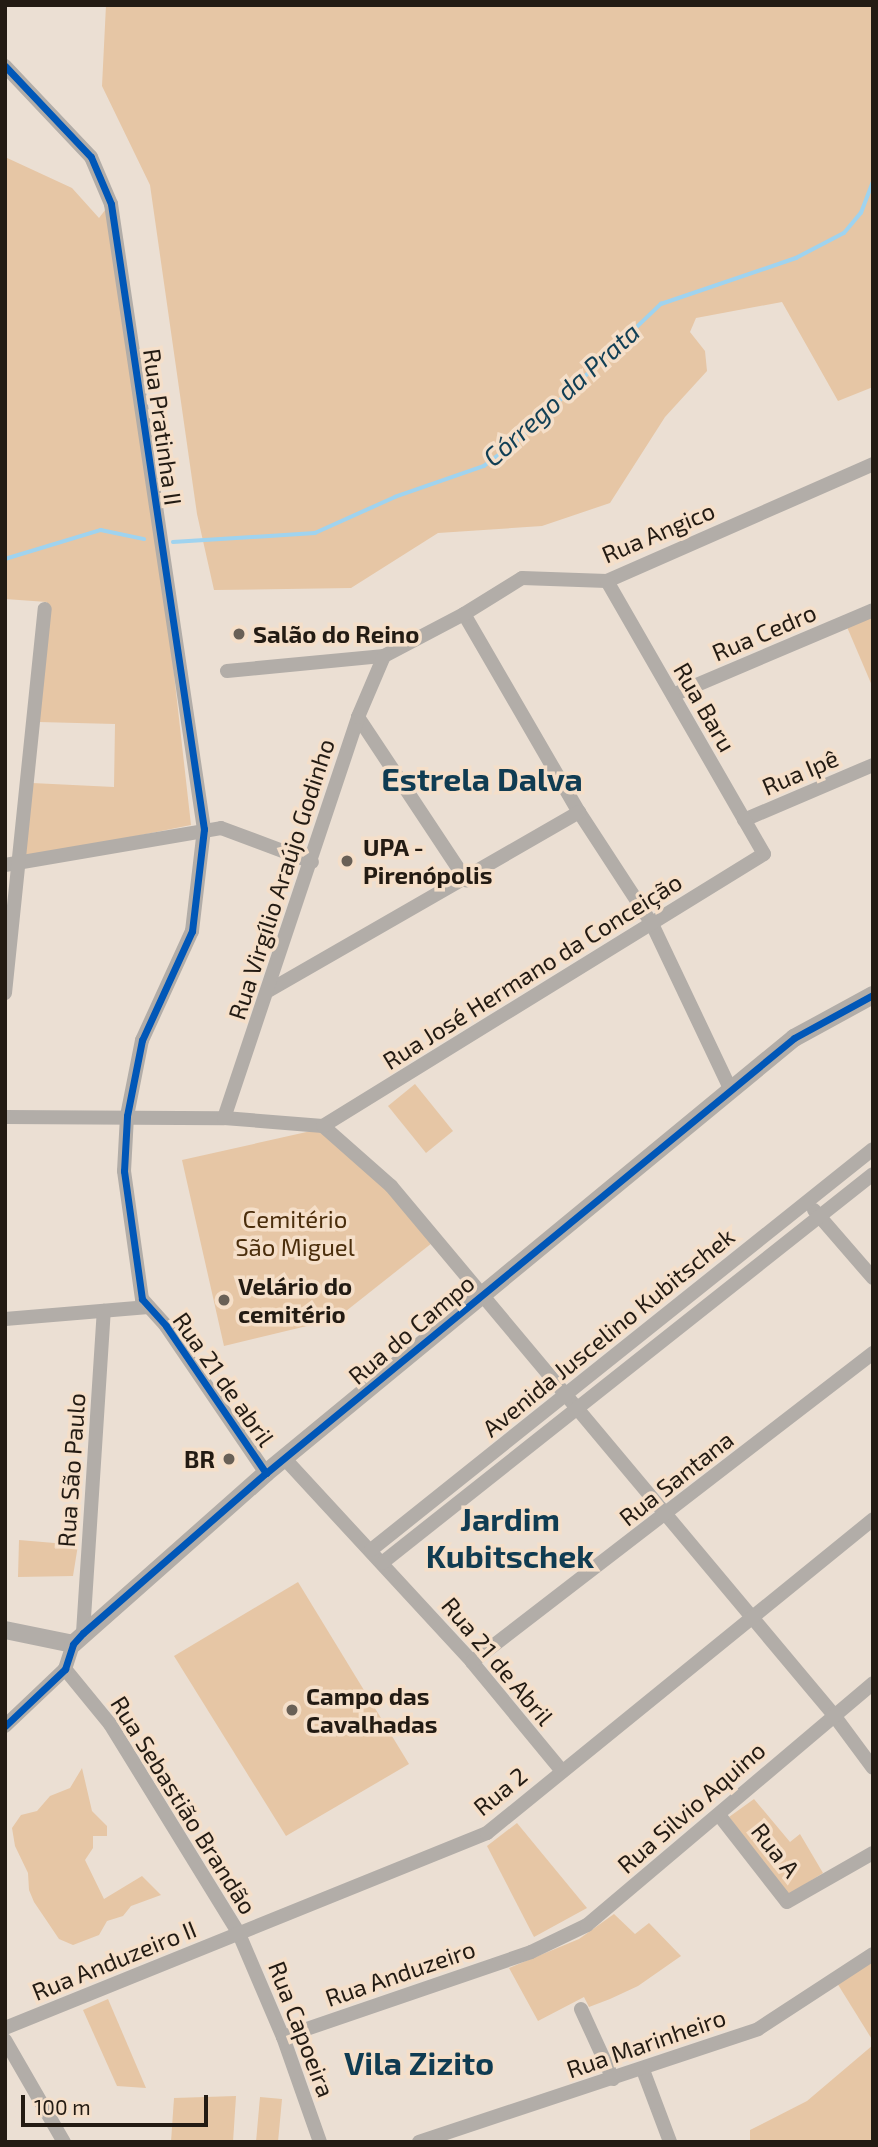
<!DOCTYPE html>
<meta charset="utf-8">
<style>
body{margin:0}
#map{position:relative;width:878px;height:2147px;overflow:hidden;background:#ebdfd3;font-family:"Exo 2",sans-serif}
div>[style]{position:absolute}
.green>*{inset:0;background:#e6c6a5}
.stream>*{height:3.5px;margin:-1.75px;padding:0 1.75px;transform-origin:1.75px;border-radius:1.75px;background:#9fd3ef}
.minor>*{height:14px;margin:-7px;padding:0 7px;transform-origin:7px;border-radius:7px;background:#b2ada8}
.tertiary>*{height:18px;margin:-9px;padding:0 9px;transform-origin:9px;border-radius:9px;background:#b2ada8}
.cycleway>*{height:7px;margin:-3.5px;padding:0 3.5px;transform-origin:3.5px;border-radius:3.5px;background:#0057b8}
.dots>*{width:19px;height:19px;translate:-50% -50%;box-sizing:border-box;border:4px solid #f5dfc9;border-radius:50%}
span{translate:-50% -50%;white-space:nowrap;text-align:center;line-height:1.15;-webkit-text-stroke:7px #f5dfc9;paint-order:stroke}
.street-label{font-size:24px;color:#231b13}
.poi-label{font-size:24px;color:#231b13;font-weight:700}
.left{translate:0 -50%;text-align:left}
.right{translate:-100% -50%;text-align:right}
.park-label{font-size:24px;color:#4b2e0c}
.water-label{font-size:26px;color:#113f55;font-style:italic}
.district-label{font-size:32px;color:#103c52;font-weight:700}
.frame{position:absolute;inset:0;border:7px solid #231b13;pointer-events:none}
.scale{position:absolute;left:21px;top:2095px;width:187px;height:32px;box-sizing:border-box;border:4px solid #231b13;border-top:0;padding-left:9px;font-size:21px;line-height:24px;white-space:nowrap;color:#231b13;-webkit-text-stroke:5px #f5dfc9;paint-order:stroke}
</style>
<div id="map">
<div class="green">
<i style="clip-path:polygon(106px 5px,873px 5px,873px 387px,838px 401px,782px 302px,696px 318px,690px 332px,705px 351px,707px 371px,665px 417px,610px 503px,542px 526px,438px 533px,351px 588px,214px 590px,197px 514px,150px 185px,102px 86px)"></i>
<i style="clip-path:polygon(5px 157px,72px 188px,99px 218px,109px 205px,166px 603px,191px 825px,22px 859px,32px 783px,114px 787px,115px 724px,39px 722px,47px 602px,5px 599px)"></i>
<i style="clip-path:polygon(873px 615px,873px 688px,847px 627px)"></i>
<i style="clip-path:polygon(415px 1084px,453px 1131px,426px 1153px,388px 1106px)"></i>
<i style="clip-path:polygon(320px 1129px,388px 1189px,432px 1243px,336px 1319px,224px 1346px,182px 1160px)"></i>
<i style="clip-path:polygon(19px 1540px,78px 1545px,73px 1576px,18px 1577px)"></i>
<i style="clip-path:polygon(298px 1582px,409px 1764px,286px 1836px,174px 1656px)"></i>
<i style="clip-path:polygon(82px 1768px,92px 1811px,107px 1826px,107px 1836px,93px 1836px,93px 1848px,85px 1860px,104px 1899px,142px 1876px,161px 1895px,131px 1906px,123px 1916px,107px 1921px,99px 1935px,73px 1945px,59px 1939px,34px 1902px,29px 1890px,28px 1873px,15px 1846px,12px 1828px,21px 1815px,37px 1811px,50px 1796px,70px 1788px)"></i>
<i style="clip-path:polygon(754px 1799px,790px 1842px,800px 1834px,823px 1873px,788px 1895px,729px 1817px)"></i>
<i style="clip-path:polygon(517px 1823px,587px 1908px,534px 1937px,487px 1846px)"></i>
<i style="clip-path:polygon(614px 1914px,635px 1934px,649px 1923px,681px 1956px,638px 1986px,610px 1999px,589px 2007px,584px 1997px,538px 2021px,509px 1968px,579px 1939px)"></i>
<i style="clip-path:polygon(873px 1960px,873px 2041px,837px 1983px)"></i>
<i style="clip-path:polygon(108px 1999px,146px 2088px,117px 2086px,83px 2010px)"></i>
<i style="clip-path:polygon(873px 2045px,873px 2142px,750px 2142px,750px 2130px,807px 2101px)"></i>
<i style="clip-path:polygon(236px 2096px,233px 2142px,171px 2142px,174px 2098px)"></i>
<i style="clip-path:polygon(260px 2097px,282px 2099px,278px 2142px,256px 2142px)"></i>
</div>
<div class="stream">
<i style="left:173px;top:542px;width:142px;rotate:-3.6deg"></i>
<i style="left:315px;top:533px;width:88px;rotate:-24.2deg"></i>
<i style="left:395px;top:497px;width:94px;rotate:-19.2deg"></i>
<i style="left:484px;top:466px;width:41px;rotate:-37.1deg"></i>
<i style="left:517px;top:441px;width:199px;rotate:-43.6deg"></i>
<i style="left:661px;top:304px;width:143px;rotate:-18.8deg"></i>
<i style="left:796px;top:258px;width:54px;rotate:-27.5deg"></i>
<i style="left:844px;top:233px;width:26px;rotate:-50deg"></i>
<i style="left:861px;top:213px;width:33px;rotate:-69deg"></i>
<i style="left:5px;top:559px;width:100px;rotate:-16.8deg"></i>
<i style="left:101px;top:530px;width:44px;rotate:11.8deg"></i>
</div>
<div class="minor">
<i style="left:5px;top:66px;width:125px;rotate:46.6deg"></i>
<i style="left:91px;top:157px;width:51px;rotate:66.9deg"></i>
<i style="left:111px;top:204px;width:632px;rotate:81.54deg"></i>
<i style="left:204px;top:829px;width:103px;rotate:96.7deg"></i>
<i style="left:192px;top:931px;width:120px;rotate:114.6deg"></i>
<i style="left:142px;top:1040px;width:77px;rotate:101.2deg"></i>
<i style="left:127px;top:1116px;width:55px;rotate:93.1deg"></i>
<i style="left:124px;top:1171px;width:129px;rotate:82deg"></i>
<i style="left:142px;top:1299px;width:36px;rotate:48deg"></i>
<i style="left:166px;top:1326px;width:178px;rotate:55.8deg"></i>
<i style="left:464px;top:614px;width:229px;rotate:59.9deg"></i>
<i style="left:579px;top:812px;width:134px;rotate:56.9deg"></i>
<i style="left:652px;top:924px;width:184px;rotate:64.6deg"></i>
<i style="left:227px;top:671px;width:158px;rotate:-5.5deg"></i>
<i style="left:384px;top:656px;width:90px;rotate:-27.7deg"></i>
<i style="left:464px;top:614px;width:68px;rotate:-31.8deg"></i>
<i style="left:522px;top:578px;width:85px;rotate:2deg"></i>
<i style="left:607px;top:581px;width:291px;rotate:-23.7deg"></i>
<i style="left:673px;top:695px;width:217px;rotate:-23deg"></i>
<i style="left:358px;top:717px;width:196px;rotate:56.5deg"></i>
<i style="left:744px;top:820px;width:140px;rotate:-23.1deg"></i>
<i style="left:5px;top:865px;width:219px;rotate:-9.7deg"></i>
<i style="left:221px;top:828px;width:97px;rotate:20.5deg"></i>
<i style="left:268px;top:991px;width:359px;rotate:-29.9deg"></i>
<i style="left:5px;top:993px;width:386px;rotate:-84.1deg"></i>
<i style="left:5px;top:1117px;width:219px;rotate:0.3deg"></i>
<i style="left:224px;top:1118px;width:99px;rotate:4.6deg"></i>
<i style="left:224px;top:1118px;width:423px;rotate:-71.5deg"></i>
<i style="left:358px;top:717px;width:66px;rotate:-66.9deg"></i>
<i style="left:323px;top:1126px;width:91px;rotate:41.4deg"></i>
<i style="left:391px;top:1186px;width:689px;rotate:50.07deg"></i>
<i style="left:833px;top:1714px;width:67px;rotate:53.5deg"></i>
<i style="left:323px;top:1126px;width:518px;rotate:-31.67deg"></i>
<i style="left:764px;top:854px;width:315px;rotate:-119.9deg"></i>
<i style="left:814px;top:1210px;width:90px;rotate:49.1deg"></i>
<i style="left:5px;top:1319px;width:144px;rotate:-4.8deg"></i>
<i style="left:285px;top:1459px;width:276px;rotate:47.3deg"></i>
<i style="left:472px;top:1662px;width:141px;rotate:50.5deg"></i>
<i style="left:371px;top:1550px;width:642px;rotate:-38.62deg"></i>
<i style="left:382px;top:1563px;width:626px;rotate:-38.39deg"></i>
<i style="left:83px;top:1633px;width:323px;rotate:-86.3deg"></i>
<i style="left:472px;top:1662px;width:506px;rotate:-37.62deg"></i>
<i style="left:65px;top:1669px;width:71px;rotate:50.7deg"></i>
<i style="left:110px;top:1724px;width:246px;rotate:58.4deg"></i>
<i style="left:239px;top:1934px;width:112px;rotate:66.9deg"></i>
<i style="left:283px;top:2037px;width:111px;rotate:70.6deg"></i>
<i style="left:5px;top:1726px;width:83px;rotate:-43.5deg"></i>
<i style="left:65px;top:1669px;width:26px;rotate:-72deg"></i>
<i style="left:719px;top:1815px;width:110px;rotate:52deg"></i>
<i style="left:787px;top:1902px;width:99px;rotate:-29.7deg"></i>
<i style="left:581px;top:2009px;width:77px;rotate:65.4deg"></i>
<i style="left:5px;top:2028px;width:520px;rotate:-22.03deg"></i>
<i style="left:487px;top:1833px;width:498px;rotate:-39.1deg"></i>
<i style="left:283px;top:2037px;width:262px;rotate:-18.9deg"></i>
<i style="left:531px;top:1952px;width:62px;rotate:-25.7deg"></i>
<i style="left:587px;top:1925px;width:375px;rotate:-40.2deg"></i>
<i style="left:5px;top:2040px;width:118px;rotate:60deg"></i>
<i style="left:643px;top:2070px;width:77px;rotate:69.4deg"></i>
<i style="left:419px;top:2142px;width:357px;rotate:-18.4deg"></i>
<i style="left:758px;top:2029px;width:137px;rotate:-33.1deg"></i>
</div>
<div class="tertiary">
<i style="left:5px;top:1630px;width:69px;rotate:11.6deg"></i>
<i style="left:73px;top:1644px;width:258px;rotate:-41.5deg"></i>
<i style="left:266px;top:1473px;width:684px;rotate:-39.48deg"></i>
<i style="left:794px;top:1038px;width:90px;rotate:-28.6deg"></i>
</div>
<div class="cycleway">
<i style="left:5px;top:66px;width:125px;rotate:46.6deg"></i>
<i style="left:91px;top:157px;width:51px;rotate:66.9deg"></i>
<i style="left:111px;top:204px;width:632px;rotate:81.54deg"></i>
<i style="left:204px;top:829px;width:103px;rotate:96.7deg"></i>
<i style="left:192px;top:931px;width:120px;rotate:114.6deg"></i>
<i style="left:142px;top:1040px;width:77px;rotate:101.2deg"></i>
<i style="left:127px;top:1116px;width:55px;rotate:93.1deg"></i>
<i style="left:124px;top:1171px;width:129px;rotate:82deg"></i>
<i style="left:142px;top:1299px;width:36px;rotate:48deg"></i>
<i style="left:166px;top:1326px;width:178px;rotate:55.8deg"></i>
<i style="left:5px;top:1726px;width:83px;rotate:-43.5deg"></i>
<i style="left:65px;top:1669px;width:26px;rotate:-72deg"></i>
<i style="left:73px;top:1644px;width:15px;rotate:-48deg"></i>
<i style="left:83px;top:1633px;width:243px;rotate:-41.2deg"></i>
<i style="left:266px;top:1473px;width:684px;rotate:-39.48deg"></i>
<i style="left:794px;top:1038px;width:90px;rotate:-28.6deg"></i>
</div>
<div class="dots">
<i style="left:239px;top:634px;background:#696056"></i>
<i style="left:347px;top:861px;background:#696056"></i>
<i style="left:224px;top:1300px;background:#696056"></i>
<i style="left:229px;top:1459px;background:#696056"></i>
<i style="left:292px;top:1710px;background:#696056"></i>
</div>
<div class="street-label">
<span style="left:163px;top:427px;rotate:82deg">Rua Pratinha II</span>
<span style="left:658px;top:532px;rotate:-23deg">Rua Angico</span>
<span style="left:764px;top:632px;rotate:-23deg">Rua Cedro</span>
<span style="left:705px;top:707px;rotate:60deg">Rua Baru</span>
<span style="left:800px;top:772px;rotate:-23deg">Rua Ipê</span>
<span style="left:281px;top:879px;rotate:-72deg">Rua Virgílio Araújo Godinho</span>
<span style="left:532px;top:971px;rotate:-32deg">Rua José Hermano da Conceição</span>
<span style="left:411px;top:1329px;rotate:-40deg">Rua do Campo</span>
<span style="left:608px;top:1332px;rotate:-39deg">Avenida Juscelino Kubitschek</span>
<span style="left:224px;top:1379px;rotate:55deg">Rua 21 de abril</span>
<span style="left:71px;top:1470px;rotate:-86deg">Rua São Paulo</span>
<span style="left:676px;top:1478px;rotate:-38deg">Rua Santana</span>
<span style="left:498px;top:1661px;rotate:50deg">Rua 21 de Abril</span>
<span style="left:500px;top:1791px;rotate:-39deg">Rua 2</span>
<span style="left:184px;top:1805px;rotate:58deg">Rua Sebastião Brandão</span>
<span style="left:691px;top:1807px;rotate:-41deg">Rua Silvio Aquino</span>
<span style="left:776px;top:1850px;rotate:52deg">Rua A</span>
<span style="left:114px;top:1960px;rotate:-22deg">Rua Anduzeiro II</span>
<span style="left:400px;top:1973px;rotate:-19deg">Rua Anduzeiro</span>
<span style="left:302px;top:2029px;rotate:69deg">Rua Capoeira</span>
<span style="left:646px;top:2043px;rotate:-19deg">Rua Marinheiro</span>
</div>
<div class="poi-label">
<span class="left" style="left:253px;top:634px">Salão do Reino</span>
<span class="left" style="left:363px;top:861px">UPA -<br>Pirenópolis</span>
<span class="left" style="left:238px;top:1300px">Velário do<br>cemitério</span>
<span class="right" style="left:215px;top:1459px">BR</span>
<span class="left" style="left:306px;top:1710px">Campo das<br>Cavalhadas</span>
</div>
<div class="park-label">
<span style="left:295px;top:1233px">Cemitério<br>São Miguel</span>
</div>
<div class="water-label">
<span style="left:561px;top:394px;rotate:-42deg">Córrego da Prata</span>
</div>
<div class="district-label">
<span style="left:482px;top:778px">Estrela Dalva</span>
<span style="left:510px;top:1537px">Jardim<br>Kubitschek</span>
<span style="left:419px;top:2062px">Vila Zizito</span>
</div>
<div class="frame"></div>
<div class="scale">100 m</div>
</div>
